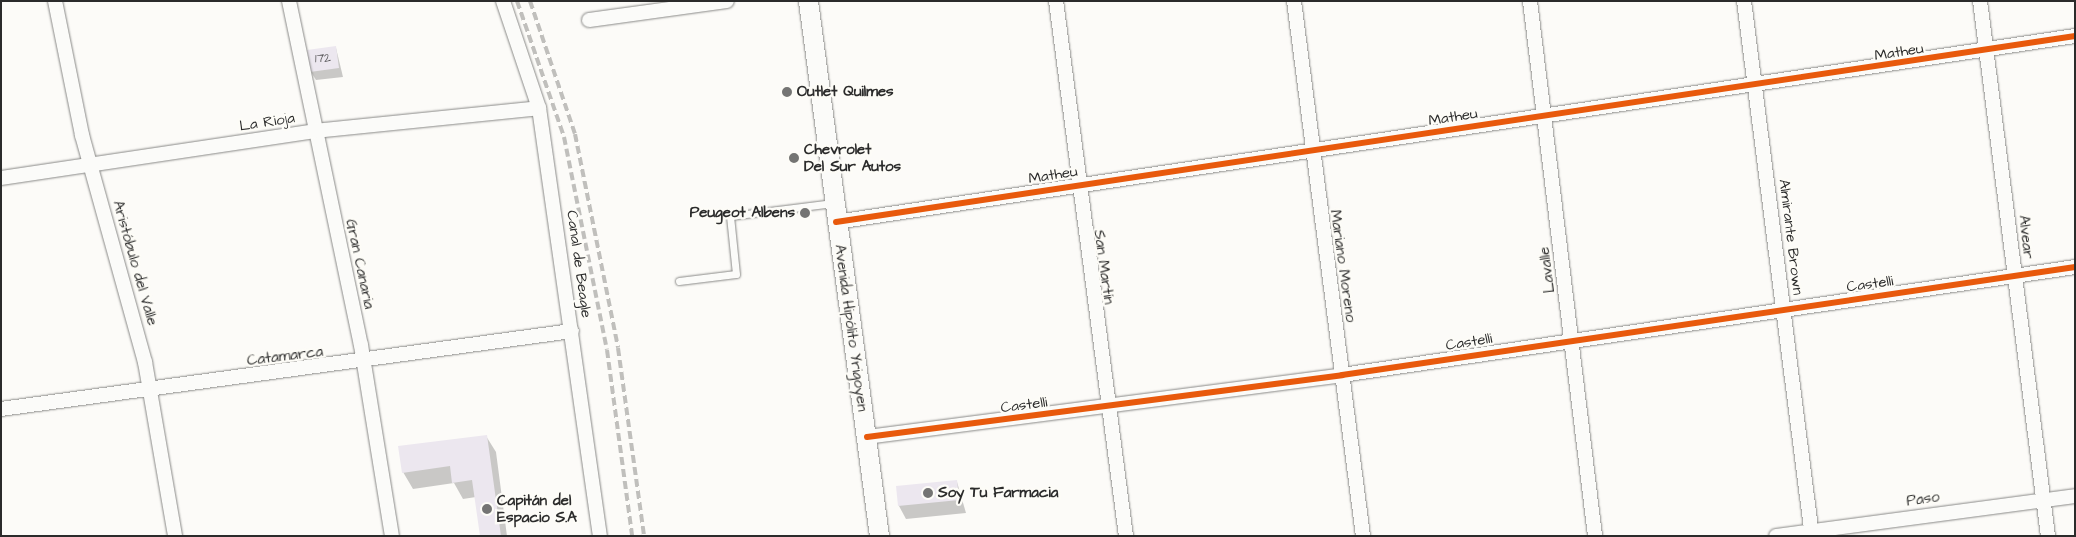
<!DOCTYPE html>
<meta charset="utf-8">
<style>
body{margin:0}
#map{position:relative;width:2076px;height:537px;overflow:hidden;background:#fcfbf8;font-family:"Architects Daughter",sans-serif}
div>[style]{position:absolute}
.shadow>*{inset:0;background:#0003}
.building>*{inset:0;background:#ece7ef}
.roads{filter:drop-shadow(0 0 1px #898987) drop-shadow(0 0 1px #898987)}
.service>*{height:7px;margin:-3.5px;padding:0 3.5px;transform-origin:3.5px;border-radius:3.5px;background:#fbfbf9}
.minor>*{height:14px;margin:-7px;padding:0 7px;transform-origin:7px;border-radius:7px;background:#fbfbf9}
.secondary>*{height:19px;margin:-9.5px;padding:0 9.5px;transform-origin:9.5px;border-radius:9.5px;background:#fbfbf9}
.rail>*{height:4px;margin-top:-2px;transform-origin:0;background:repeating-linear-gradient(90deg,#c0bfbc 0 8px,transparent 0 12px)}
.cycleway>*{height:6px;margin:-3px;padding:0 3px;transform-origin:3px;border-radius:3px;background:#e8590c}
.dots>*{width:14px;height:14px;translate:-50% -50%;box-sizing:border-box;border:2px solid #fdfcf7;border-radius:50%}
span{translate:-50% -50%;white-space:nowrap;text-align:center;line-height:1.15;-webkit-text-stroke:4.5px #fdfcf7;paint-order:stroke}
.number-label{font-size:12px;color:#5b5a5c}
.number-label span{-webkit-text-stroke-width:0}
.street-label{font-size:15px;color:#2b2b2b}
.poi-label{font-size:15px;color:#2b2b2b;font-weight:700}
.left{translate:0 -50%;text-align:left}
.right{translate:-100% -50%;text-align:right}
.frame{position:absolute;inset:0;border:2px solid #2b2b2b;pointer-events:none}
</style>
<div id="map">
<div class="shadow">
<i style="clip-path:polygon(336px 48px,343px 77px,316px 80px,311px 72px)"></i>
<i style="clip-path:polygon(486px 436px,496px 452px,507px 536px,481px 536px,476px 497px,463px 499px,454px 483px,413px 489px,403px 472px)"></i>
<i style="clip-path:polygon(957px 482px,966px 513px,906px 519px,899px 506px,897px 488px)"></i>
</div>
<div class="building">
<i style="clip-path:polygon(336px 46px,339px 68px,310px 72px,307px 50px)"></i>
<i style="clip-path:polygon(487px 435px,501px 536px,480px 536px,472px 480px,452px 483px,450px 466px,402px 473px,398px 446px)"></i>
<i style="clip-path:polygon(957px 480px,959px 500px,898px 506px,896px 486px)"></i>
</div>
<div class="roads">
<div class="service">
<i style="left:679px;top:281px;width:57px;rotate:-7deg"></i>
<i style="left:736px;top:274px;width:58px;rotate:-95.9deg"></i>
<i style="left:730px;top:216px;width:104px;rotate:-7.2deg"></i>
</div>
<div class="minor">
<i style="left:55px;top:1px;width:137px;rotate:78.6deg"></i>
<i style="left:82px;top:135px;width:236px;rotate:74.5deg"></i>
<i style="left:145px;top:362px;width:177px;rotate:80.2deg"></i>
<i style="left:289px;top:1px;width:351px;rotate:78.2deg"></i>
<i style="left:361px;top:345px;width:193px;rotate:80.8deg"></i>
<i style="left:503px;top:1px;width:113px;rotate:71.4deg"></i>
<i style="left:539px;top:108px;width:432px;rotate:81.9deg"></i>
<i style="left:1056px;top:1px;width:540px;rotate:82.55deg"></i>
<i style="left:1294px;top:1px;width:539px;rotate:82.65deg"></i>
<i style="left:1530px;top:1px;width:539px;rotate:83.07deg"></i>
<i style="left:1744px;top:1px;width:539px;rotate:82.76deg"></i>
<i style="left:1980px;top:1px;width:539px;rotate:82.76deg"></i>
<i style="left:589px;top:20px;width:139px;rotate:-7.8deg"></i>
<i style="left:1px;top:178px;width:317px;rotate:-8.5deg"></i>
<i style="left:314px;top:131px;width:226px;rotate:-5.8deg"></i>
<i style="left:836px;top:222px;width:1253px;rotate:-8.54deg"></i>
<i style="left:1px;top:409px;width:576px;rotate:-7.78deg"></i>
<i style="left:867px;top:437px;width:479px;rotate:-7.4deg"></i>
<i style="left:1342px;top:375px;width:741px;rotate:-8.38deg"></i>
<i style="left:1776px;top:536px;width:302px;rotate:-7.6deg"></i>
</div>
<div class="secondary">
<i style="left:808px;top:1px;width:540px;rotate:82.44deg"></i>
</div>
</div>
<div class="rail">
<i style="left:517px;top:1px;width:144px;rotate:70.9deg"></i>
<i style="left:564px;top:137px;width:217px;rotate:78.6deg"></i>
<i style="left:607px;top:350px;width:188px;rotate:82.3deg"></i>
<i style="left:530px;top:1px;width:140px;rotate:71.3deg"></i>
<i style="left:575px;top:134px;width:218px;rotate:78.6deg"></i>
<i style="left:618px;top:348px;width:190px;rotate:82.1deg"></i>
</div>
<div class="cycleway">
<i style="left:836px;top:222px;width:1253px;rotate:-8.54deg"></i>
<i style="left:867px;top:437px;width:479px;rotate:-7.4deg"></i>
<i style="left:1342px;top:375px;width:741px;rotate:-8.38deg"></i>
</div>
<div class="dots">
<i style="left:787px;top:92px;background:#747473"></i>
<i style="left:794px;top:158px;background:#747473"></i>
<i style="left:805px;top:213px;background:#747473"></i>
<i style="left:928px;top:493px;background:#747473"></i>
<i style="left:487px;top:509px;background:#747473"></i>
</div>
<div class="number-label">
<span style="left:323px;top:59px">172</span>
</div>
<div class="street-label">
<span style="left:1899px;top:52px;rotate:-9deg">Matheu</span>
<span style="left:1453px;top:117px;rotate:-9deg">Matheu</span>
<span style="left:267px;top:122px;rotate:-9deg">La Rioja</span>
<span style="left:1053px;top:175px;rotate:-9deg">Matheu</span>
<span style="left:1791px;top:237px;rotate:83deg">Almirante Brown</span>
<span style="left:2026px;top:237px;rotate:83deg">Alvear</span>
<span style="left:135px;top:263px;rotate:74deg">Aristóbulo del Valle</span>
<span style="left:360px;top:264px;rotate:78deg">Gran Canaria</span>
<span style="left:579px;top:264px;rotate:82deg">Canal de Beagle</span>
<span style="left:1343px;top:266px;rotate:82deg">Mariano Moreno</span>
<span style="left:1104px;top:267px;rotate:82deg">San Martín</span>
<span style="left:1547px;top:270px;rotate:-97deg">Lavalle</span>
<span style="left:1870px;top:284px;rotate:-8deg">Castelli</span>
<span style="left:851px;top:328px;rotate:82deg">Avenida Hipólito Yrigoyen</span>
<span style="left:1469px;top:342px;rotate:-9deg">Castelli</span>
<span style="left:285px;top:356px;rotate:-7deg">Catamarca</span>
<span style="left:1024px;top:405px;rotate:-7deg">Castelli</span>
<span style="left:1923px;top:499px;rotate:-8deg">Paso</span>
</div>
<div class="poi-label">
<span class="left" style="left:797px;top:92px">Outlet Quilmes</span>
<span class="left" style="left:804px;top:158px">Chevrolet<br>Del Sur Autos</span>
<span class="right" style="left:795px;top:213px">Peugeot Albens</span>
<span class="left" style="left:938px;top:493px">Soy Tu Farmacia</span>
<span class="left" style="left:497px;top:509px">Capitán del<br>Espacio S.A</span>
</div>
<div class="frame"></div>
</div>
